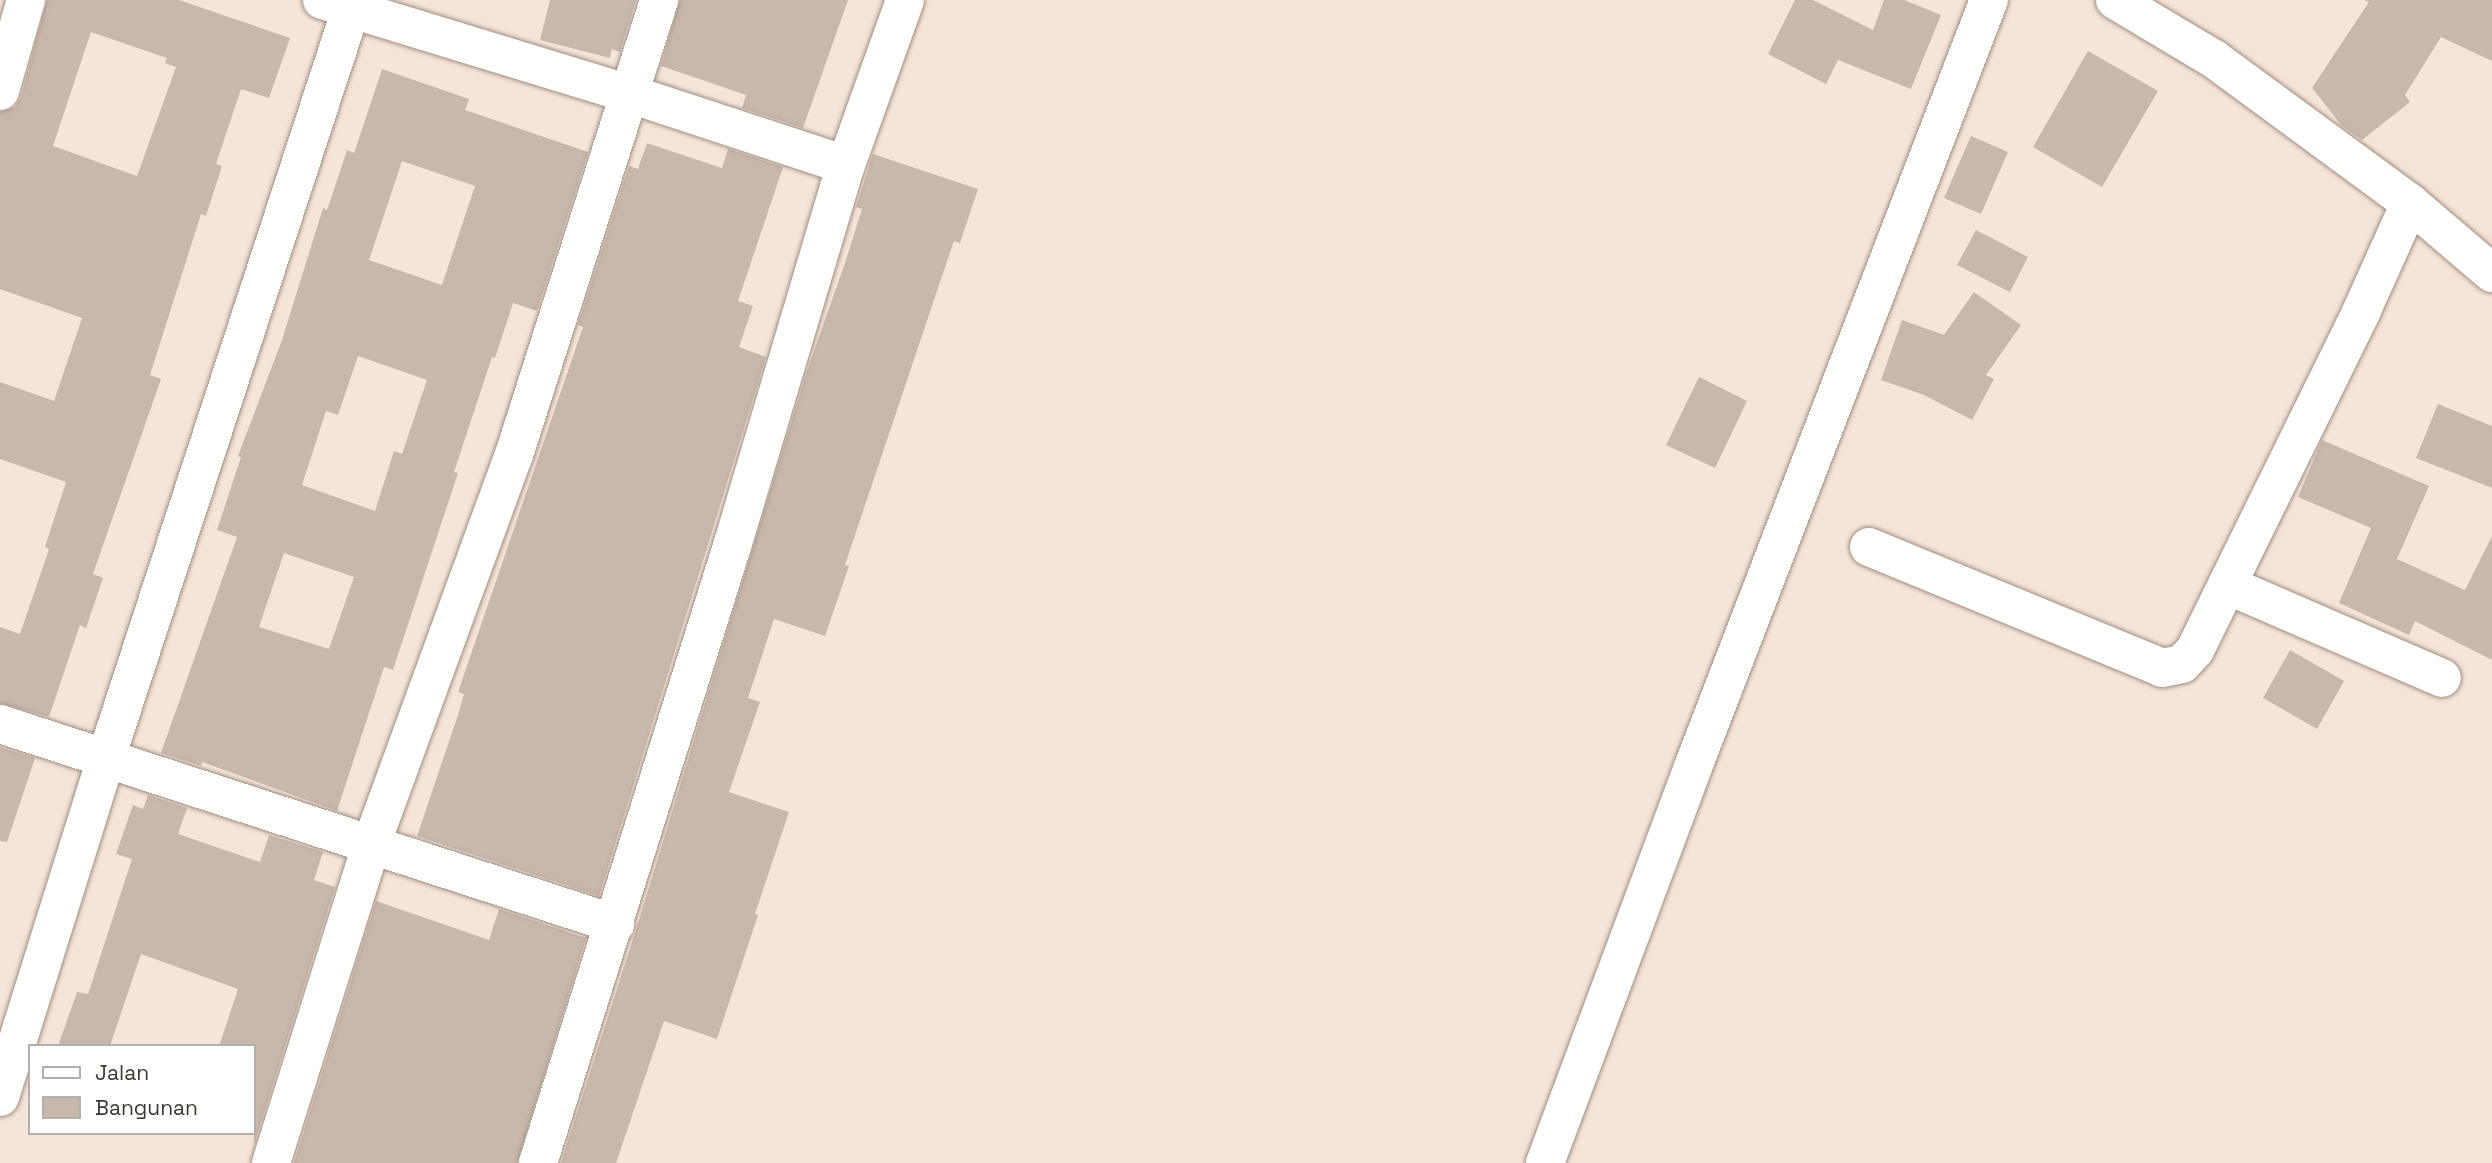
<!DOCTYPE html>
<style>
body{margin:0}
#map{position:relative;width:2492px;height:1163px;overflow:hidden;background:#f7e4d8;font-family:"Space Grotesk",sans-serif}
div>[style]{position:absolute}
.building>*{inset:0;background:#c9b7ac}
.roads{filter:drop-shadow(0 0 2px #9f8e83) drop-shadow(0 0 2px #9f8e83)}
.minor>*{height:38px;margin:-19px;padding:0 19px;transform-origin:19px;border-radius:19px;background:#fff}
.tertiary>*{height:38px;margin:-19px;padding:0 19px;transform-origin:19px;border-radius:19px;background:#fff}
span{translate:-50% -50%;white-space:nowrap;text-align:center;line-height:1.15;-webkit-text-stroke:5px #fff;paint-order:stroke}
.legend{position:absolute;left:28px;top:1044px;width:228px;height:91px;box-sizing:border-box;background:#fff;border:2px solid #b2afad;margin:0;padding:9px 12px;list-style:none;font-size:21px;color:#3e3732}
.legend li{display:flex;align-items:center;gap:14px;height:35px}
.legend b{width:35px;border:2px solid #b2afad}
</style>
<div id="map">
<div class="building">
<i style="clip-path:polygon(evenodd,47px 0,179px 0,290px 38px,269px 98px,241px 89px,216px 164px,222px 166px,206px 216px,201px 214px,150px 375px,161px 379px,93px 574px,103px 578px,86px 628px,80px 625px,49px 717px,0 703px,0 627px,20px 634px,49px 549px,45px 547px,66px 482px,0 459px,0 382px,54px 401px,82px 318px,0 289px,0 112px,15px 107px,21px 97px,47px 0,91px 32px,167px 58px,165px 63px,176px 67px,137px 176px,53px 146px,91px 32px)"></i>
<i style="clip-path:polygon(550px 0,636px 0,620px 52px,612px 49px,610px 58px,540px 40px)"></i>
<i style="clip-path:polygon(680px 0,848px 0,803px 128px,742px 108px,746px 95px,661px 66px)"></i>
<i style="clip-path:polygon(1795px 0,1813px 0,1873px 30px,1884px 0,1904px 0,1941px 15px,1911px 89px,1838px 60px,1826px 84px,1768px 54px)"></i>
<i style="clip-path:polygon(2364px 0,2492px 0,2492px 61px,2441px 37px,2405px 95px,2410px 102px,2362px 140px,2342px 126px,2312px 88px,2369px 2px)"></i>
<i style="clip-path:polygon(2088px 51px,2158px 91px,2102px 187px,2033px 147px)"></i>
<i style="clip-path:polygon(evenodd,382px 69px,469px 99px,465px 110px,588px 152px,537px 311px,513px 303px,495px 358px,492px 357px,454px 472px,458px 473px,393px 670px,384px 667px,337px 811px,202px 762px,201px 766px,161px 753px,237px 537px,217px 530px,241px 457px,238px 456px,282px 340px,323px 208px,327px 210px,347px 150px,354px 153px,382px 69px,402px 161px,475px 186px,442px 285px,369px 260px,402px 161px,382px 69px,358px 356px,427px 380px,402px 454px,394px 451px,375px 511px,302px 485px,326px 411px,338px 415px,358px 356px,382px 69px,284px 553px,354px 577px,329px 649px,259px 627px,284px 553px)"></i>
<i style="clip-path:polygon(1971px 136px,2008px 152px,1981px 214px,1944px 198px)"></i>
<i style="clip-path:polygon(647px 143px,722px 168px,728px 149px,783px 167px,738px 301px,753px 306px,739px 347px,766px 357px,599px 896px,417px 836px,458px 715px,464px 694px,458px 692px,583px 327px,578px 325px,629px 166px,638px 169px)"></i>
<i style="clip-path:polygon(873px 154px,978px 189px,960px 243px,954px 241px,936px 294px,845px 565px,849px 566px,825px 636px,774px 619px,748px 698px,760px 702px,729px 792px,789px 812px,755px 914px,758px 915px,717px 1039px,664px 1021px,616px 1163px,561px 1163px,636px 930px,807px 371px,845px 263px,862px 209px,856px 207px)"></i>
<i style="clip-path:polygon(1976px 230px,2028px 257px,2010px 292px,1957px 265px)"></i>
<i style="clip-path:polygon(1974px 292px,2021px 325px,1986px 375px,1994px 379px,1972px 420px,1924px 395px,1881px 380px,1902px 320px,1944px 335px)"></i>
<i style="clip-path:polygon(1699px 377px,1747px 401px,1715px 468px,1666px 445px)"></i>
<i style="clip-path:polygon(2438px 404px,2492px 426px,2492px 488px,2416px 458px)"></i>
<i style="clip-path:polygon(2322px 440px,2429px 486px,2397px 559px,2465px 590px,2492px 536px,2492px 660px,2415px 621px,2409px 635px,2339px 603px,2371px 528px,2298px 497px)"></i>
<i style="clip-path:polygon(2290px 650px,2344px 681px,2317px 729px,2263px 698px)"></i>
<i style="clip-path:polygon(0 747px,35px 758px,7px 842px,0 841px)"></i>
<i style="clip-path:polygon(148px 795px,187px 808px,178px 834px,260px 862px,269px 835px,323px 852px,314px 880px,335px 887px,254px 1145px,254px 1046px,219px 1046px,238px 989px,141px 954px,110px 1046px,58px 1046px,77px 992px,88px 994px,132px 859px,116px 854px,133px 805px,143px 809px)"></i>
<i style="clip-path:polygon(376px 901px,489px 940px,499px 909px,586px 938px,517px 1163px,294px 1163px)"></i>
</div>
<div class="roads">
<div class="minor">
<i style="left:322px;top:0;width:322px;rotate:17deg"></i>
<i style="left:630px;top:94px;width:227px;rotate:18.2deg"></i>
<i style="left:2115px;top:0;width:115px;rotate:30.8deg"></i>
<i style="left:2214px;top:59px;width:243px;rotate:36.3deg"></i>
<i style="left:2410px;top:203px;width:108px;rotate:40.5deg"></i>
<i style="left:0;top:91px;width:95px;rotate:-74.1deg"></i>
<i style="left:1869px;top:547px;width:317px;rotate:22.4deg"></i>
<i style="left:2162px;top:668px;width:20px;rotate:-11deg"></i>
<i style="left:2182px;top:664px;width:19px;rotate:-47deg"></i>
<i style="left:2195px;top:650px;width:379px;rotate:-63.8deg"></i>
<i style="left:2362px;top:310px;width:117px;rotate:-65.8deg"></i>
<i style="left:2227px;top:585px;width:234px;rotate:23.4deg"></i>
<i style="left:0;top:724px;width:647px;rotate:18.01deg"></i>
<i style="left:0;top:1097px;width:355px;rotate:-72.6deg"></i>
<i style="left:106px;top:758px;width:798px;rotate:-71.88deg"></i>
<i style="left:271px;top:1163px;width:333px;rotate:-72.5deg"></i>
<i style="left:371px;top:845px;width:415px;rotate:-69.9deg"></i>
<i style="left:514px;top:455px;width:478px;rotate:-72.3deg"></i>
<i style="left:538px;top:1163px;width:650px;rotate:-72.54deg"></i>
<i style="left:733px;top:543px;width:395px;rotate:-73.4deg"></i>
<i style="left:846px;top:165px;width:175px;rotate:-70.3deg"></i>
</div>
<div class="tertiary">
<i style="left:1545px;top:1163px;width:423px;rotate:-69.5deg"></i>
<i style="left:1693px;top:767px;width:822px;rotate:-68.9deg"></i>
</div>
</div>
<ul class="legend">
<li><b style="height:9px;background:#fff"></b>Jalan</li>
<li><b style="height:19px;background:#c9b7ac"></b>Bangunan</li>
</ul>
</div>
